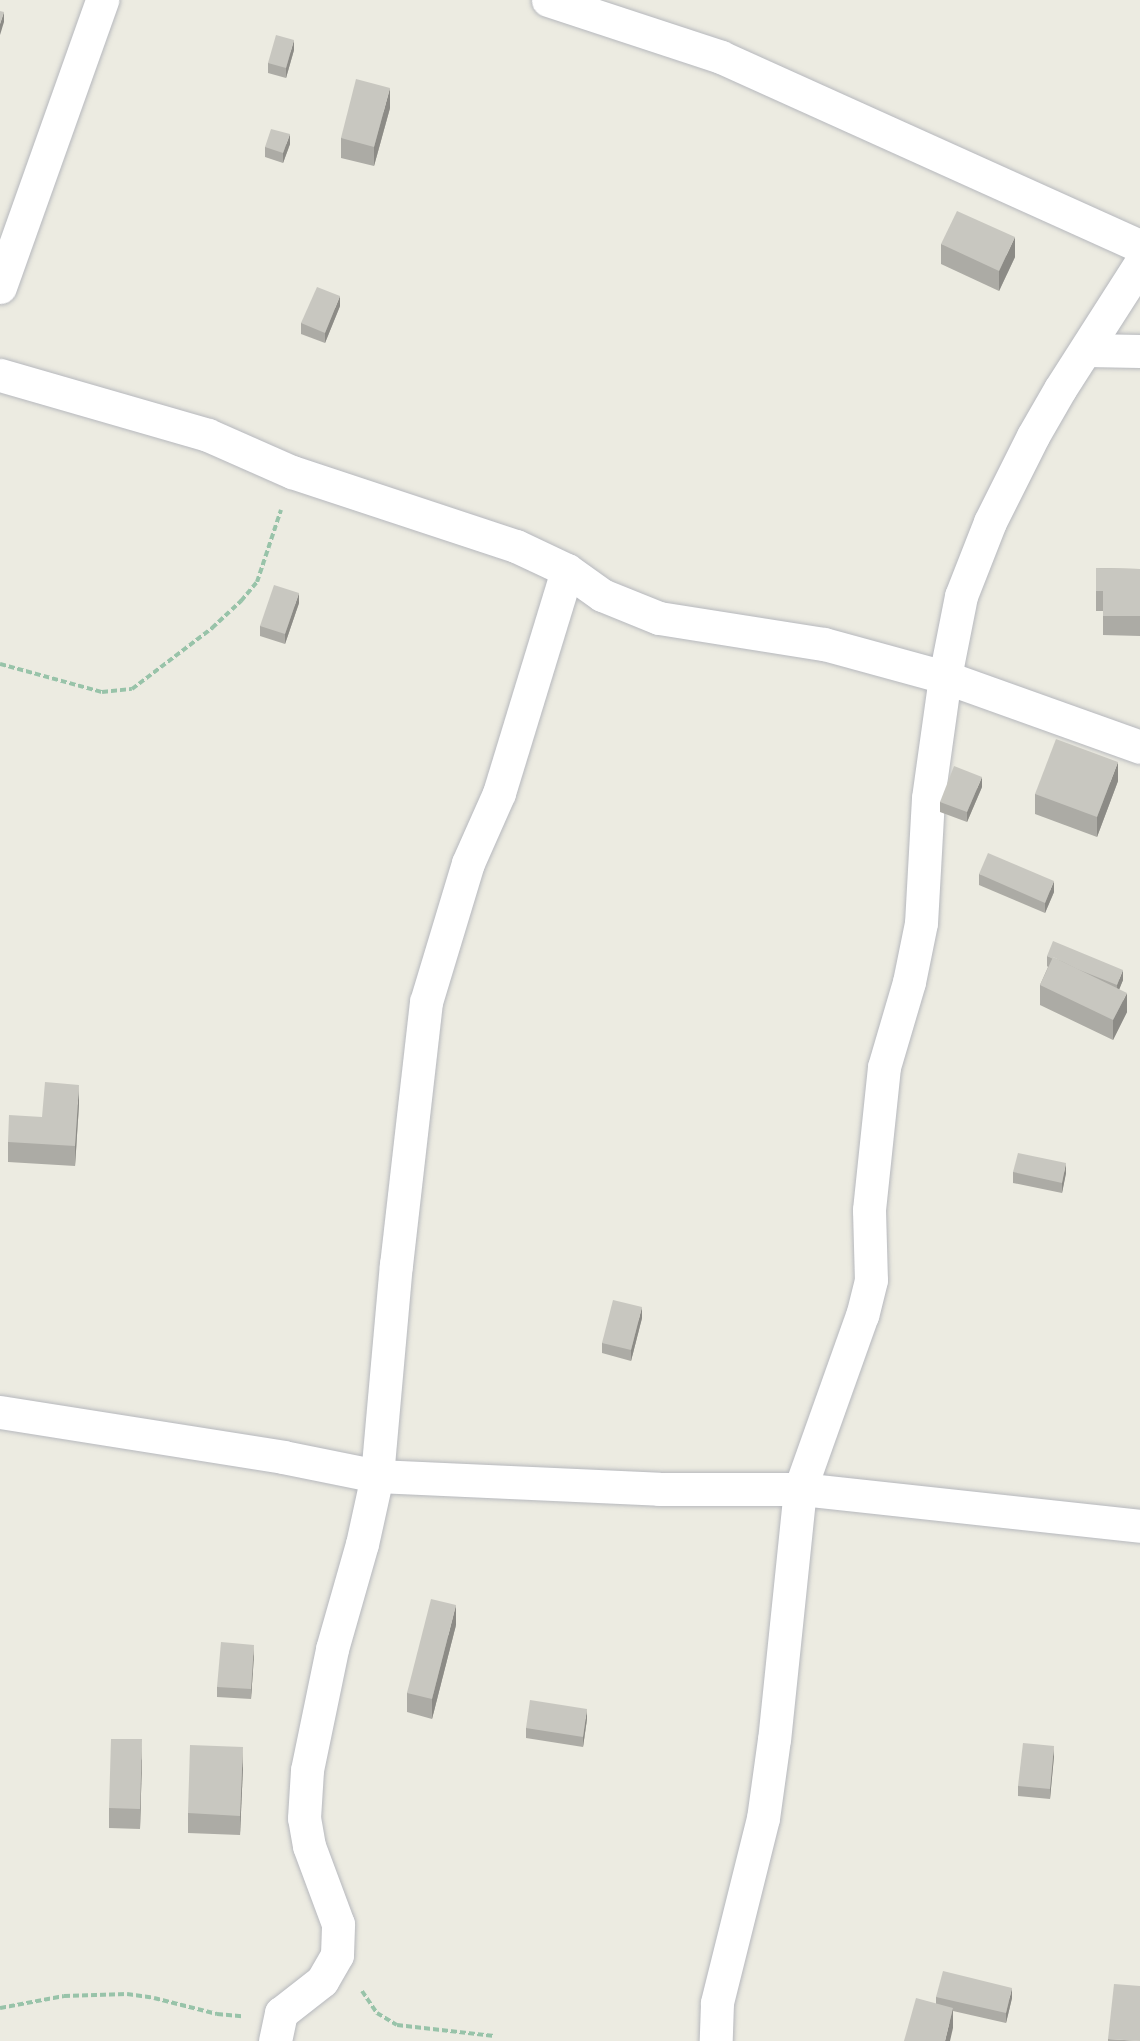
<!DOCTYPE html>
<style>
body{margin:0}
#map{position:relative;width:1140px;height:2041px;overflow:hidden;background:#ecebe1;font-family:Arial,sans-serif}
div>[style]{position:absolute}
.path>*{height:4px;margin-top:-2px;transform-origin:0;background:repeating-linear-gradient(90deg,#98c3a9 0 6px,transparent 0 9px)}
.roads{filter:drop-shadow(0 0 2px #b6b8bd) drop-shadow(0 0 2px #b6b8bd)}
.minor>*{height:33px;margin:-16.5px;padding:0 16.5px;transform-origin:16.5px;border-radius:16.5px;background:#fff}
.wall>*{inset:0;background:#acaba5}
.shaded-wall>*{inset:0;background:#8c8b86}
.building>*{inset:0;background:#c8c7c0}
span{translate:-50% -50%;white-space:nowrap;text-align:center;line-height:1.15;-webkit-text-stroke:4.5px #fff;paint-order:stroke}
</style>
<div id="map">
<div class="path">
<i style="left:0;top:664px;width:106px;rotate:15.4deg"></i>
<i style="left:102px;top:692px;width:30px;rotate:-6deg"></i>
<i style="left:132px;top:689px;width:101px;rotate:-37.3deg"></i>
<i style="left:212px;top:628px;width:40px;rotate:-43deg"></i>
<i style="left:241px;top:601px;width:25px;rotate:-50deg"></i>
<i style="left:257px;top:582px;width:76px;rotate:-71.6deg"></i>
<i style="left:362px;top:1991px;width:27px;rotate:56deg"></i>
<i style="left:377px;top:2013px;width:23px;rotate:31deg"></i>
<i style="left:397px;top:2025px;width:98px;rotate:6.5deg"></i>
<i style="left:0;top:2008px;width:65px;rotate:-10.6deg"></i>
<i style="left:64px;top:1996px;width:63px;rotate:-1.8deg"></i>
<i style="left:127px;top:1994px;width:27px;rotate:8deg"></i>
<i style="left:154px;top:1998px;width:65px;rotate:14.3deg"></i>
<i style="left:217px;top:2014px;width:25px;rotate:5deg"></i>
</div>
<div class="roads">
<div class="minor">
<i style="left:548px;top:0;width:182px;rotate:18.2deg"></i>
<i style="left:721px;top:57px;width:460px;rotate:24.3deg"></i>
<i style="left:1140px;top:264px;width:148px;rotate:122.6deg"></i>
<i style="left:1060px;top:389px;width:54px;rotate:119.9deg"></i>
<i style="left:1033px;top:436px;width:96px;rotate:116.6deg"></i>
<i style="left:990px;top:522px;width:79px;rotate:111.4deg"></i>
<i style="left:961px;top:596px;width:83px;rotate:101.2deg"></i>
<i style="left:945px;top:677px;width:207px;rotate:19.7deg"></i>
<i style="left:0;top:287px;width:305px;rotate:-70.4deg"></i>
<i style="left:1087px;top:350px;width:53px;rotate:1.1deg"></i>
<i style="left:0;top:375px;width:216px;rotate:16.1deg"></i>
<i style="left:208px;top:435px;width:92px;rotate:23.8deg"></i>
<i style="left:292px;top:472px;width:236px;rotate:18.3deg"></i>
<i style="left:516px;top:546px;width:56px;rotate:25.2deg"></i>
<i style="left:567px;top:570px;width:43px;rotate:35.5deg"></i>
<i style="left:602px;top:595px;width:61px;rotate:22deg"></i>
<i style="left:659px;top:618px;width:167px;rotate:9deg"></i>
<i style="left:824px;top:644px;width:125px;rotate:15.3deg"></i>
<i style="left:945px;top:677px;width:122px;rotate:98deg"></i>
<i style="left:928px;top:798px;width:125px;rotate:93.2deg"></i>
<i style="left:921px;top:923px;width:60px;rotate:101.5deg"></i>
<i style="left:909px;top:982px;width:89px;rotate:106.4deg"></i>
<i style="left:884px;top:1067px;width:144px;rotate:96deg"></i>
<i style="left:869px;top:1210px;width:70px;rotate:88.4deg"></i>
<i style="left:871px;top:1280px;width:36px;rotate:104deg"></i>
<i style="left:862px;top:1315px;width:185px;rotate:109.6deg"></i>
<i style="left:800px;top:1489px;width:251px;rotate:95.9deg"></i>
<i style="left:774px;top:1739px;width:80px;rotate:97.9deg"></i>
<i style="left:763px;top:1818px;width:191px;rotate:104deg"></i>
<i style="left:717px;top:2003px;width:38px;rotate:92deg"></i>
<i style="left:0;top:1412px;width:287px;rotate:9deg"></i>
<i style="left:283px;top:1457px;width:96px;rotate:11.4deg"></i>
<i style="left:377px;top:1476px;width:282px;rotate:2.6deg"></i>
<i style="left:659px;top:1489px;width:141px"></i>
<i style="left:800px;top:1489px;width:342px;rotate:6.2deg"></i>
<i style="left:275px;top:2041px;width:29px;rotate:-78deg"></i>
<i style="left:281px;top:2013px;width:52px;rotate:-38deg"></i>
<i style="left:322px;top:1981px;width:30px;rotate:-60deg"></i>
<i style="left:337px;top:1955px;width:31px;rotate:-88deg"></i>
<i style="left:338px;top:1924px;width:83px;rotate:-110.4deg"></i>
<i style="left:309px;top:1846px;width:28px;rotate:-100deg"></i>
<i style="left:304px;top:1818px;width:48px;rotate:-86.4deg"></i>
<i style="left:307px;top:1770px;width:124px;rotate:-78.3deg"></i>
<i style="left:332px;top:1649px;width:109px;rotate:-74.1deg"></i>
<i style="left:362px;top:1544px;width:70px;rotate:-77.6deg"></i>
<i style="left:377px;top:1476px;width:212px;rotate:-84.9deg"></i>
<i style="left:396px;top:1265px;width:265px;rotate:-83.5deg"></i>
<i style="left:426px;top:1002px;width:145px;rotate:-73.2deg"></i>
<i style="left:468px;top:863px;width:77px;rotate:-66.1deg"></i>
<i style="left:499px;top:793px;width:233px;rotate:-73deg"></i>
</div>
</div>
<div class="wall">
<i style="clip-path:polygon(294px 50px,286px 78px,268px 73px,268px 63px)"></i>
<i style="clip-path:polygon(390px 108px,374px 166px,341px 158px,341px 138px)"></i>
<i style="clip-path:polygon(290px 144px,283px 163px,265px 157px,265px 147px)"></i>
<i style="clip-path:polygon(941px 244px,1015px 257px,999px 291px,941px 264px)"></i>
<i style="clip-path:polygon(340px 306px,325px 343px,301px 334px,301px 323px)"></i>
<i style="clip-path:polygon(1096px 568px,1140px 569px,1140px 636px,1103px 635px,1103px 611px,1096px 611px)"></i>
<i style="clip-path:polygon(299px 603px,285px 644px,260px 636px,260px 626px)"></i>
<i style="clip-path:polygon(1118px 781px,1097px 837px,1035px 814px,1035px 794px)"></i>
<i style="clip-path:polygon(982px 787px,967px 822px,940px 812px,940px 802px)"></i>
<i style="clip-path:polygon(979px 874px,1054px 892px,1045px 913px,979px 885px)"></i>
<i style="clip-path:polygon(1047px 956px,1123px 980px,1119px 989px,1127px 1012px,1113px 1040px,1040px 1005px,1040px 985px,1048px 967px,1047px 966px)"></i>
<i style="clip-path:polygon(79px 1104px,75px 1166px,8px 1162px,8px 1142px,42px 1117px)"></i>
<i style="clip-path:polygon(1013px 1172px,1066px 1173px,1062px 1193px,1013px 1183px)"></i>
<i style="clip-path:polygon(642px 1318px,631px 1361px,602px 1353px,602px 1343px)"></i>
<i style="clip-path:polygon(456px 1625px,432px 1719px,407px 1712px,407px 1693px)"></i>
<i style="clip-path:polygon(254px 1655px,251px 1699px,217px 1697px,217px 1687px)"></i>
<i style="clip-path:polygon(587px 1719px,583px 1747px,526px 1738px,526px 1728px)"></i>
<i style="clip-path:polygon(1054px 1756px,1050px 1799px,1018px 1796px,1018px 1786px)"></i>
<i style="clip-path:polygon(142px 1759px,140px 1829px,109px 1828px,109px 1808px)"></i>
<i style="clip-path:polygon(243px 1767px,240px 1835px,188px 1833px,188px 1813px)"></i>
<i style="clip-path:polygon(936px 1997px,1012px 1998px,1006px 2023px,953px 2011px,953px 2028px,936px 2004px)"></i>
<i style="clip-path:polygon(1108px 2039px,1140px 2041px,1108px 2041px)"></i>
</div>
<div class="shaded-wall">
<i style="clip-path:polygon(4px 12px,4px 22px,0 35px,0 24px)"></i>
<i style="clip-path:polygon(294px 40px,294px 50px,286px 78px,286px 68px)"></i>
<i style="clip-path:polygon(390px 88px,390px 108px,374px 166px,374px 147px)"></i>
<i style="clip-path:polygon(290px 134px,290px 144px,283px 163px,283px 153px)"></i>
<i style="clip-path:polygon(1015px 237px,1015px 257px,999px 291px,999px 271px)"></i>
<i style="clip-path:polygon(340px 296px,340px 306px,325px 343px,325px 333px)"></i>
<i style="clip-path:polygon(299px 593px,299px 603px,285px 644px,285px 634px)"></i>
<i style="clip-path:polygon(1118px 762px,1118px 781px,1097px 837px,1097px 817px)"></i>
<i style="clip-path:polygon(982px 777px,982px 787px,967px 822px,967px 812px)"></i>
<i style="clip-path:polygon(1054px 881px,1054px 892px,1045px 913px,1045px 903px)"></i>
<i style="clip-path:polygon(1123px 970px,1123px 980px,1117px 995px,1117px 985px)"></i>
<i style="clip-path:polygon(1127px 993px,1127px 1012px,1113px 1040px,1113px 1020px)"></i>
<i style="clip-path:polygon(79px 1085px,79px 1104px,75px 1166px,75px 1146px)"></i>
<i style="clip-path:polygon(1066px 1163px,1066px 1173px,1062px 1193px,1062px 1183px)"></i>
<i style="clip-path:polygon(642px 1307px,642px 1318px,631px 1361px,631px 1350px)"></i>
<i style="clip-path:polygon(456px 1605px,456px 1625px,432px 1719px,432px 1699px)"></i>
<i style="clip-path:polygon(254px 1645px,254px 1655px,251px 1699px,251px 1689px)"></i>
<i style="clip-path:polygon(587px 1709px,587px 1719px,583px 1747px,583px 1737px)"></i>
<i style="clip-path:polygon(142px 1739px,142px 1759px,140px 1829px,140px 1809px)"></i>
<i style="clip-path:polygon(1054px 1746px,1054px 1756px,1050px 1799px,1050px 1789px)"></i>
<i style="clip-path:polygon(243px 1747px,243px 1767px,240px 1835px,240px 1816px)"></i>
<i style="clip-path:polygon(1012px 1988px,1012px 1998px,1006px 2023px,1006px 2013px)"></i>
<i style="clip-path:polygon(953px 2008px,953px 2028px,950px 2041px,945px 2041px)"></i>
</div>
<div class="building">
<i style="clip-path:polygon(0 11px,4px 12px,0 24px)"></i>
<i style="clip-path:polygon(276px 35px,294px 40px,286px 68px,268px 63px)"></i>
<i style="clip-path:polygon(356px 79px,390px 88px,374px 147px,341px 138px)"></i>
<i style="clip-path:polygon(271px 129px,290px 134px,283px 153px,265px 147px)"></i>
<i style="clip-path:polygon(957px 211px,1015px 237px,999px 271px,941px 244px)"></i>
<i style="clip-path:polygon(317px 287px,340px 296px,325px 333px,301px 323px)"></i>
<i style="clip-path:polygon(1096px 568px,1140px 569px,1140px 616px,1103px 616px,1103px 591px,1096px 591px)"></i>
<i style="clip-path:polygon(274px 585px,299px 593px,285px 634px,260px 626px)"></i>
<i style="clip-path:polygon(1056px 739px,1118px 762px,1097px 817px,1035px 794px)"></i>
<i style="clip-path:polygon(954px 766px,982px 777px,967px 812px,940px 802px)"></i>
<i style="clip-path:polygon(988px 853px,1054px 881px,1045px 903px,979px 874px)"></i>
<i style="clip-path:polygon(1053px 941px,1123px 970px,1117px 985px,1077px 969px,1053px 957px,1053px 959px,1047px 956px)"></i>
<i style="clip-path:polygon(1053px 957px,1127px 993px,1113px 1020px,1040px 985px)"></i>
<i style="clip-path:polygon(45px 1082px,79px 1085px,75px 1146px,8px 1142px,9px 1115px,42px 1117px)"></i>
<i style="clip-path:polygon(1018px 1153px,1066px 1163px,1062px 1183px,1013px 1172px)"></i>
<i style="clip-path:polygon(613px 1300px,642px 1307px,631px 1350px,602px 1343px)"></i>
<i style="clip-path:polygon(431px 1599px,456px 1605px,432px 1699px,407px 1693px)"></i>
<i style="clip-path:polygon(221px 1642px,254px 1645px,251px 1689px,217px 1687px)"></i>
<i style="clip-path:polygon(530px 1700px,587px 1709px,583px 1737px,526px 1728px)"></i>
<i style="clip-path:polygon(111px 1739px,142px 1739px,140px 1809px,109px 1808px)"></i>
<i style="clip-path:polygon(1023px 1743px,1054px 1746px,1050px 1789px,1018px 1786px)"></i>
<i style="clip-path:polygon(190px 1745px,243px 1747px,240px 1816px,188px 1813px)"></i>
<i style="clip-path:polygon(943px 1971px,1012px 1988px,1006px 2013px,936px 1997px)"></i>
<i style="clip-path:polygon(1114px 1984px,1140px 1986px,1140px 2041px,1108px 2039px)"></i>
<i style="clip-path:polygon(916px 1998px,953px 2008px,945px 2041px,904px 2041px)"></i>
</div>
</div>
